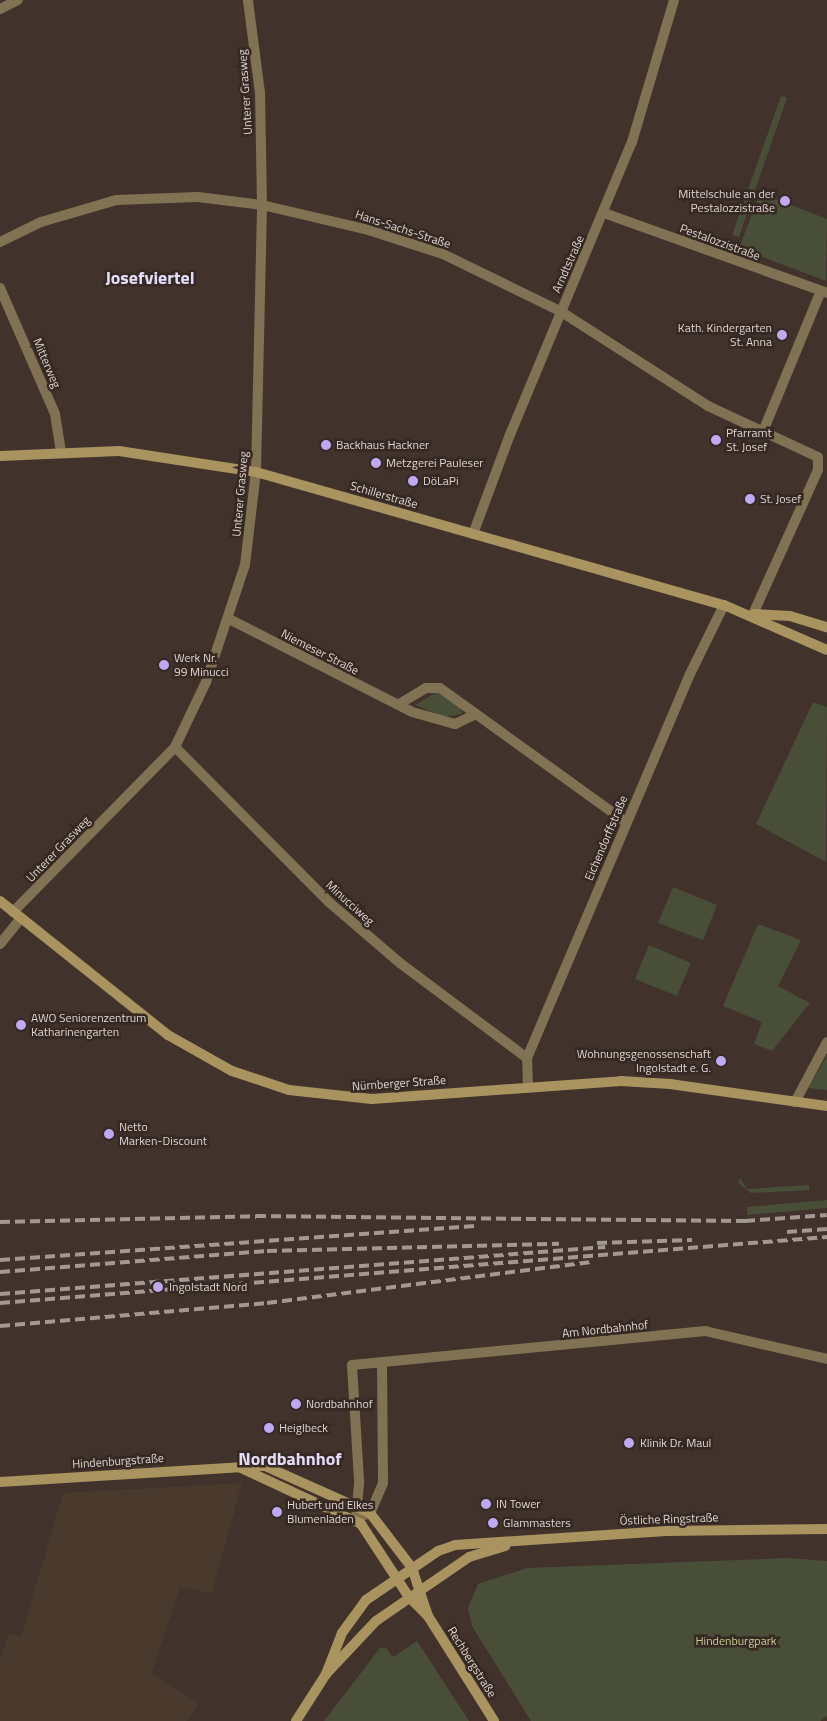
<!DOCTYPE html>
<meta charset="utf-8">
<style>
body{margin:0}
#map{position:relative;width:827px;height:1721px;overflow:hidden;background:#41322c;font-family:"Titillium Web",sans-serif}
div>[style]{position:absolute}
.industrial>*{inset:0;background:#4a3a2e}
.green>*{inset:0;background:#494e38}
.street>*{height:10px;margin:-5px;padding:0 5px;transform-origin:5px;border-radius:5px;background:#807252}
.secondary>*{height:10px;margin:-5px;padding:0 5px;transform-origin:5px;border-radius:5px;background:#a9935e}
.rail>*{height:4px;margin-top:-2px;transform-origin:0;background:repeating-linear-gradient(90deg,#a39893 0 10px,transparent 0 15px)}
.dots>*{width:14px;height:14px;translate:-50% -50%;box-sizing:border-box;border:2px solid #362822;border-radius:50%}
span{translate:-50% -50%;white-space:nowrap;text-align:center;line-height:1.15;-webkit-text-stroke:5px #362822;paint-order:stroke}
.street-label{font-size:12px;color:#dfd6d2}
.poi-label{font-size:12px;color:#dfd6d2}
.right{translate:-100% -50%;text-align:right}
.left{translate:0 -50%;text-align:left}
.park-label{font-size:12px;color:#c2ce92}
.district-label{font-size:18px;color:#e4ddfa;font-weight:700}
</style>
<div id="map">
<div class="industrial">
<i style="clip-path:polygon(242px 1483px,212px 1593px,180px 1587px,151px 1674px,199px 1703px,187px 1721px,0 1721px,0 1660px,9px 1633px,21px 1637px,63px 1493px)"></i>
</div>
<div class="green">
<i style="clip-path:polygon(781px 96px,787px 98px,739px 237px,732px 235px)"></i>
<i style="clip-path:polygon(760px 193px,827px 219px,826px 281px,739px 248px)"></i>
<i style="clip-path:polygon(437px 692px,461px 709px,462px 714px,444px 717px,415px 705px)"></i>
<i style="clip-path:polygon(813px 702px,827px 707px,826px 862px,756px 824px)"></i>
<i style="clip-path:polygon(673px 887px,717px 905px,703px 940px,658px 923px)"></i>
<i style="clip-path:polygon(758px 924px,801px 940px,778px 986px,810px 1003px,772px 1051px,754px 1044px,762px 1022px,723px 1006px)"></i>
<i style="clip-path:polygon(649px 945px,691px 963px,677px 996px,635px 979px)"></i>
<i style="clip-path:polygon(827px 1056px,827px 1090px,808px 1088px)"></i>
<i style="clip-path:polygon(740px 1178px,747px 1189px,809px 1185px,809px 1190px,751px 1193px,738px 1183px)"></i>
<i style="clip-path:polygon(827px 1200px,827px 1208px,747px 1215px,747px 1207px)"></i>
<i style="clip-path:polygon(790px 1558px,827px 1561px,827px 1716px,820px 1721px,531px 1721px,472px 1626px,468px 1608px,478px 1584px,527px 1568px)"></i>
<i style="clip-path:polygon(417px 1641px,469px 1721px,324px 1721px,380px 1648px,386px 1648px,393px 1657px)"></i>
</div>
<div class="street">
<i style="left:0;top:9px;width:20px;rotate:-27deg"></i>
<i style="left:604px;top:213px;width:237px;rotate:19.7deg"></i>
<i style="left:0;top:242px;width:46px;rotate:-26deg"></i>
<i style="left:41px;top:222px;width:78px;rotate:-16.3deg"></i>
<i style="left:116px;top:200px;width:82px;rotate:-2.1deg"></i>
<i style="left:198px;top:197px;width:64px;rotate:7.1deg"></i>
<i style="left:262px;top:205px;width:106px;rotate:13.1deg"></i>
<i style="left:365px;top:229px;width:82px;rotate:17.8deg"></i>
<i style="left:443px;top:254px;width:130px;rotate:26deg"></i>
<i style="left:560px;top:311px;width:176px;rotate:32.7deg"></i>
<i style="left:708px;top:406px;width:121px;rotate:24.9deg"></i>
<i style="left:818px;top:457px;width:13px;rotate:90deg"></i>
<i style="left:818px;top:470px;width:158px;rotate:114.3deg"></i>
<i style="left:0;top:288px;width:137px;rotate:66.4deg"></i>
<i style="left:55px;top:414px;width:38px;rotate:81deg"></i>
<i style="left:764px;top:429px;width:149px;rotate:-67.6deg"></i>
<i style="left:473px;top:534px;width:103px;rotate:-69.6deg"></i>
<i style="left:509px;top:437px;width:320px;rotate:-67.4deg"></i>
<i style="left:632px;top:142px;width:148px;rotate:-73.5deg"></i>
<i style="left:229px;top:619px;width:205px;rotate:26.9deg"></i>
<i style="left:412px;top:712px;width:45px;rotate:15.6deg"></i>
<i style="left:455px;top:724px;width:23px;rotate:-25deg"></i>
<i style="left:401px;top:703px;width:29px;rotate:-31deg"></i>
<i style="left:426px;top:688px;width:14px"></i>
<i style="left:440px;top:688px;width:229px;rotate:35.8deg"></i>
<i style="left:175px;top:747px;width:220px;rotate:45.2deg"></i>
<i style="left:330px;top:903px;width:92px;rotate:40.6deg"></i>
<i style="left:400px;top:963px;width:159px;rotate:36.8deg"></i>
<i style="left:13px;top:912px;width:231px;rotate:-45.5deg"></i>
<i style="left:175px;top:747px;width:72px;rotate:-64.5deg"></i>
<i style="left:206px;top:682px;width:123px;rotate:-71.6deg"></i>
<i style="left:245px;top:565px;width:94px;rotate:-83.3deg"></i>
<i style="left:256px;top:472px;width:267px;rotate:-88.7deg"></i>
<i style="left:262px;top:205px;width:112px;rotate:-91deg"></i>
<i style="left:260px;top:93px;width:94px;rotate:-97.4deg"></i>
<i style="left:0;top:944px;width:33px;rotate:-51deg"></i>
<i style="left:528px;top:1085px;width:27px;rotate:-92deg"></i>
<i style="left:527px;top:1058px;width:417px;rotate:-67deg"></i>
<i style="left:690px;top:674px;width:77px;rotate:-63.8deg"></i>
<i style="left:795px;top:1102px;width:68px;rotate:-61.9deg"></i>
<i style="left:382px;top:1364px;width:119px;rotate:89.5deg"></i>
<i style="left:383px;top:1483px;width:33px;rotate:113deg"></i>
<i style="left:370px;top:1513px;width:15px;rotate:160deg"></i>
<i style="left:356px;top:1518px;width:38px;rotate:-85deg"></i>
<i style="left:359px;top:1480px;width:115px;rotate:-93.5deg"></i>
<i style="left:352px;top:1365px;width:355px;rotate:-5.5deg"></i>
<i style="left:705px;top:1331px;width:125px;rotate:12.9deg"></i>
</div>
<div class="secondary">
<i style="left:0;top:456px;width:119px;rotate:-2.4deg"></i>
<i style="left:119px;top:451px;width:139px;rotate:8.7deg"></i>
<i style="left:256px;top:472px;width:487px;rotate:15.9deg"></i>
<i style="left:724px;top:605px;width:112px;rotate:23.6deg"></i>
<i style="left:754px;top:614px;width:36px;rotate:3deg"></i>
<i style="left:790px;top:616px;width:39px;rotate:17deg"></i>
<i style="left:0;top:901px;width:215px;rotate:38.6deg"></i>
<i style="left:168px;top:1035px;width:73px;rotate:29.4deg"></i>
<i style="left:232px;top:1071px;width:60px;rotate:18.4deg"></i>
<i style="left:289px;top:1090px;width:83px;rotate:6.2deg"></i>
<i style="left:372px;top:1099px;width:250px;rotate:-4.1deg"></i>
<i style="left:621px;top:1081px;width:49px;rotate:3.5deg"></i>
<i style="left:670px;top:1084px;width:159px;rotate:8deg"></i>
<i style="left:239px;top:1467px;width:135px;rotate:25deg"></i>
<i style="left:361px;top:1524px;width:87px;rotate:56.7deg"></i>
<i style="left:409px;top:1597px;width:27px;rotate:45deg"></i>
<i style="left:428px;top:1616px;width:124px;rotate:57.8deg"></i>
<i style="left:0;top:1482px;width:265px;rotate:-3.5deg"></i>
<i style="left:265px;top:1466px;width:115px;rotate:24.1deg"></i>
<i style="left:370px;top:1513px;width:69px;rotate:52.6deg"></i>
<i style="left:412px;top:1568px;width:51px;rotate:71.6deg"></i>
<i style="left:326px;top:1674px;width:44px;rotate:-68.7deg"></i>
<i style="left:342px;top:1633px;width:41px;rotate:-54deg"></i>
<i style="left:366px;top:1600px;width:87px;rotate:-34.2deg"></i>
<i style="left:438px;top:1551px;width:18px;rotate:-19deg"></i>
<i style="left:455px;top:1545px;width:212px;rotate:-3.8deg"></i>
<i style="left:667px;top:1531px;width:160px;rotate:-0.7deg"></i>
<i style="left:296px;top:1721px;width:56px;rotate:-57.4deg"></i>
<i style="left:326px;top:1674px;width:73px;rotate:-46.7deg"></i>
<i style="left:376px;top:1621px;width:113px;rotate:-34.5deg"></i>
<i style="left:469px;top:1557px;width:38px;rotate:-17deg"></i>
</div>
<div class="rail">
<i style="left:0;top:1222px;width:256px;rotate:-1.3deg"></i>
<i style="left:256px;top:1216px;width:489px;rotate:0.6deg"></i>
<i style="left:745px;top:1221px;width:82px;rotate:-4.2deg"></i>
<i style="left:787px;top:1232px;width:40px;rotate:-4.3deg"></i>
<i style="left:597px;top:1243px;width:95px;rotate:-1.8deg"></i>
<i style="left:0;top:1260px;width:476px;rotate:-4.1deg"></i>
<i style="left:0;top:1272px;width:268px;rotate:-4.5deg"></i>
<i style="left:267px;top:1251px;width:292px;rotate:-1.4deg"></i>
<i style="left:0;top:1294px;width:607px;rotate:-4.44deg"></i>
<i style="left:0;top:1303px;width:830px;rotate:-4.56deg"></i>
<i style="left:0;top:1326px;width:268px;rotate:-4.9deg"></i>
<i style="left:267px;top:1303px;width:329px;rotate:-7.2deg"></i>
</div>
<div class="dots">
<i style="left:785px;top:201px;background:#bfa9f4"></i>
<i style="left:782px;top:335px;background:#bfa9f4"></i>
<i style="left:716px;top:440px;background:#bfa9f4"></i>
<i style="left:326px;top:445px;background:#bfa9f4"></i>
<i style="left:376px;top:463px;background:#bfa9f4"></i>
<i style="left:413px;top:481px;background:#bfa9f4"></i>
<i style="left:750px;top:499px;background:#bfa9f4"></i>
<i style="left:164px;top:665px;background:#bfa9f4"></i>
<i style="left:21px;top:1025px;background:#bfa9f4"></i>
<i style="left:721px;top:1061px;background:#bfa9f4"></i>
<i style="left:109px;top:1134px;background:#bfa9f4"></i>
<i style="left:158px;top:1287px;background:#bfa9f4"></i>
<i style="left:296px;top:1404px;background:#bfa9f4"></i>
<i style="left:269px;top:1428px;background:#bfa9f4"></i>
<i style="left:629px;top:1443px;background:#bfa9f4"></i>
<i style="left:486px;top:1504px;background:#bfa9f4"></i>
<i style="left:277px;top:1512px;background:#bfa9f4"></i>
<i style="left:493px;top:1523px;background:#bfa9f4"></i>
</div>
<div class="street-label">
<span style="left:245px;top:92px;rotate:-94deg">Unterer Grasweg</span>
<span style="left:403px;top:229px;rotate:18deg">Hans-Sachs-Straße</span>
<span style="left:720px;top:242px;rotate:20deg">Pestalozzistraße</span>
<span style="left:568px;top:264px;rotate:-66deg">Arndtstraße</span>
<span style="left:47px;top:363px;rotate:67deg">Mitterweg</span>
<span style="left:240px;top:494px;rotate:-85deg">Unterer Grasweg</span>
<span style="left:384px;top:495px;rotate:16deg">Schillerstraße</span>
<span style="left:320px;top:652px;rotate:27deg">Niemeser Straße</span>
<span style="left:606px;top:838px;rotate:-67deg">Eichendorffstraße</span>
<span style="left:58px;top:849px;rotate:-46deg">Unterer Grasweg</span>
<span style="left:350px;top:903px;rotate:42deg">Minucciweg</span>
<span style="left:399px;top:1083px;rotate:-4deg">Nürnberger Straße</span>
<span style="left:605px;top:1329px;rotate:-6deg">Am Nordbahnhof</span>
<span style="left:118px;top:1461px;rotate:-4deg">Hindenburgstraße</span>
<span style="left:669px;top:1519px;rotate:-2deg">Östliche Ringstraße</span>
<span style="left:472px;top:1662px;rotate:58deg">Rechbergstraße</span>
</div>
<div class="poi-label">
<span class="right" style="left:775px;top:201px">Mittelschule an der<br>Pestalozzistraße</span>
<span class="right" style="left:772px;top:335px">Kath. Kindergarten<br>St. Anna</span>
<span class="left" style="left:726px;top:440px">Pfarramt<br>St. Josef</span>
<span class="left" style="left:336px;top:445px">Backhaus Hackner</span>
<span class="left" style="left:386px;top:463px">Metzgerei Pauleser</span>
<span class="left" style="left:423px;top:481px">DöLaPi</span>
<span class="left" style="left:760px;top:499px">St. Josef</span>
<span class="left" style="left:174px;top:665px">Werk Nr.<br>99 Minucci</span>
<span class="left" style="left:31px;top:1025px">AWO Seniorenzentrum<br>Katharinengarten</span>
<span class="right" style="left:711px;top:1061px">Wohnungsgenossenschaft<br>Ingolstadt e. G.</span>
<span class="left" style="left:119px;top:1134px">Netto<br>Marken-Discount</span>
<span class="left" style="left:169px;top:1287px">Ingolstadt Nord</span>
<span class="left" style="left:306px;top:1404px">Nordbahnhof</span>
<span class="left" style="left:279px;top:1428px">Heiglbeck</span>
<span class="left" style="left:640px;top:1443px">Klinik Dr. Maul</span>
<span class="left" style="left:496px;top:1504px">IN Tower</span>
<span class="left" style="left:287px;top:1512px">Hubert und Elkes<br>Blumenladen</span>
<span class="left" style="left:503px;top:1523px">Glammasters</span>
</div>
<div class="park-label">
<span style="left:736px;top:1641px">Hindenburgpark</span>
</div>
<div class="district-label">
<span style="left:150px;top:278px">Josefviertel</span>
<span style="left:290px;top:1459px">Nordbahnhof</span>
</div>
</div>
